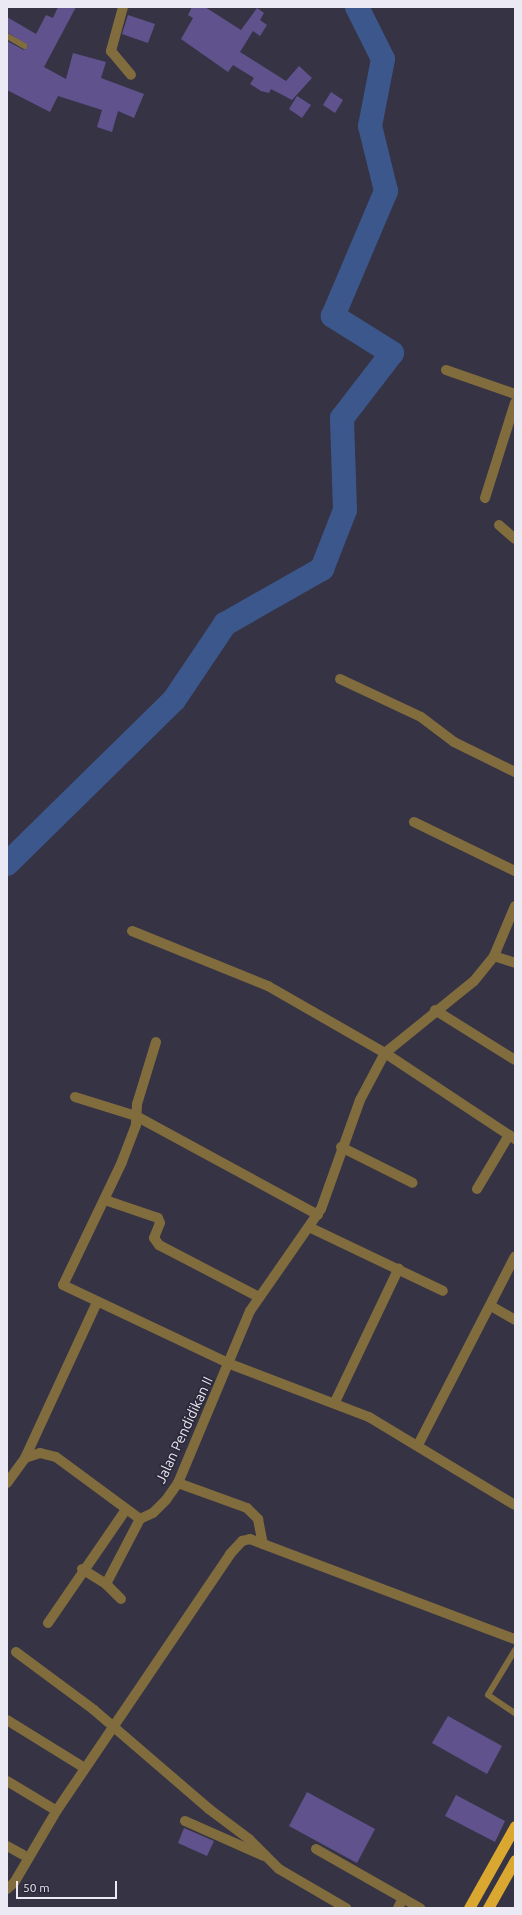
<!DOCTYPE html>
<style>
body{margin:0}
#map{position:relative;width:522px;height:1915px;overflow:hidden;background:#363344;font-family:Ubuntu,sans-serif}
div>[style]{position:absolute}
.river>*{height:24px;margin:-12px;padding:0 12px;transform-origin:12px;border-radius:12px;background:#3c578c}
.building>*{inset:0;background:#60538d}
.service>*{height:6px;margin:-3px;padding:0 3px;transform-origin:3px;border-radius:3px;background:#816c3e}
.minor>*{height:10px;margin:-5px;padding:0 5px;transform-origin:5px;border-radius:5px;background:#816c3e}
.trunk>*{height:11px;margin:-5.5px;padding:0 5.5px;transform-origin:5.5px;border-radius:5.5px;background:#daa830}
span{translate:-50% -50%;white-space:nowrap;text-align:center;line-height:1.15;-webkit-text-stroke:3.5px #2c293a;paint-order:stroke}
.street-label{font-size:14px;color:#ebe9f4}
.frame{position:absolute;inset:0;border:8px solid #ebe9f4;pointer-events:none}
.scale{position:absolute;left:16px;top:1881px;width:101px;height:18px;box-sizing:border-box;border:2px solid #ebe9f4;border-top:0;padding-left:5px;font-size:12px;line-height:14px;white-space:nowrap;color:#ebe9f4;-webkit-text-stroke:3px #2c293a;paint-order:stroke}
</style>
<div id="map">
<div class="river">
<i style="left:7px;top:864px;width:234px;rotate:-44.5deg"></i>
<i style="left:174px;top:700px;width:92px;rotate:-56.1deg"></i>
<i style="left:225px;top:624px;width:112px;rotate:-29.6deg"></i>
<i style="left:322px;top:569px;width:63px;rotate:-68.7deg"></i>
<i style="left:345px;top:510px;width:92px;rotate:-91.9deg"></i>
<i style="left:342px;top:418px;width:82px;rotate:-52.4deg"></i>
<i style="left:392px;top:353px;width:70px;rotate:-147.9deg"></i>
<i style="left:333px;top:316px;width:136px;rotate:-67deg"></i>
<i style="left:386px;top:191px;width:67px;rotate:-103.8deg"></i>
<i style="left:370px;top:126px;width:68px;rotate:-79deg"></i>
<i style="left:383px;top:59px;width:58px;rotate:-116.6deg"></i>
</div>
<div class="building">
<i style="clip-path:polygon(58px 7px,76px 7px,44px 67px,66px 79px,73px 53px,106px 62px,101px 78px,144px 94px,134px 118px,118px 111px,112px 132px,97px 127px,102px 110px,58px 96px,50px 112px,7px 90px,7px 41px,24px 50px,28px 46px,7px 32px,7px 17px,36px 34px,46px 15px,53px 18px)"></i>
<i style="clip-path:polygon(192px 7px,205px 7px,241px 30px,257px 8px,264px 13px,260px 20px,267px 25px,260px 36px,253px 31px,240px 52px,286px 81px,299px 66px,312px 78px,292px 100px,271px 89px,269px 93px,261px 91px,250px 84px,254px 78px,233px 65px,228px 72px,181px 39px,193px 18px,188px 15px)"></i>
<i style="clip-path:polygon(128px 15px,155px 24px,148px 43px,122px 34px)"></i>
<i style="clip-path:polygon(331px 92px,343px 100px,335px 113px,323px 105px)"></i>
<i style="clip-path:polygon(297px 96px,311px 105px,302px 118px,289px 109px)"></i>
<i style="clip-path:polygon(448px 1716px,502px 1746px,487px 1774px,432px 1743px)"></i>
<i style="clip-path:polygon(307px 1792px,375px 1829px,357px 1863px,289px 1826px)"></i>
<i style="clip-path:polygon(456px 1795px,505px 1821px,495px 1842px,445px 1816px)"></i>
<i style="clip-path:polygon(184px 1828px,214px 1841px,207px 1856px,178px 1843px)"></i>
</div>
<div class="service">
<i style="left:7px;top:36px;width:20px;rotate:30deg"></i>
<i style="left:515px;top:1650px;width:52px;rotate:121deg"></i>
<i style="left:488px;top:1695px;width:32px;rotate:34deg"></i>
</div>
<div class="minor">
<i style="left:123px;top:7px;width:46px;rotate:105.3deg"></i>
<i style="left:111px;top:51px;width:31px;rotate:50deg"></i>
<i style="left:446px;top:370px;width:73px;rotate:19.2deg"></i>
<i style="left:485px;top:498px;width:100px;rotate:-72.5deg"></i>
<i style="left:499px;top:525px;width:21px;rotate:41deg"></i>
<i style="left:340px;top:679px;width:89px;rotate:25.1deg"></i>
<i style="left:421px;top:717px;width:41px;rotate:37.1deg"></i>
<i style="left:454px;top:742px;width:68px;rotate:26.2deg"></i>
<i style="left:414px;top:822px;width:112px;rotate:25.9deg"></i>
<i style="left:132px;top:931px;width:147px;rotate:22deg"></i>
<i style="left:268px;top:986px;width:135px;rotate:29.8deg"></i>
<i style="left:385px;top:1053px;width:156px;rotate:33.5deg"></i>
<i style="left:494px;top:956px;width:22px;rotate:18deg"></i>
<i style="left:435px;top:1010px;width:94px;rotate:32deg"></i>
<i style="left:156px;top:1042px;width:65px;rotate:107deg"></i>
<i style="left:137px;top:1104px;width:21px;rotate:93deg"></i>
<i style="left:136px;top:1125px;width:40px;rotate:111deg"></i>
<i style="left:122px;top:1162px;width:136px;rotate:115.6deg"></i>
<i style="left:63px;top:1285px;width:185px;rotate:25.3deg"></i>
<i style="left:230px;top:1364px;width:149px;rotate:20.9deg"></i>
<i style="left:369px;top:1417px;width:170px;rotate:31.1deg"></i>
<i style="left:75px;top:1097px;width:64px;rotate:17.3deg"></i>
<i style="left:136px;top:1116px;width:207px;rotate:28.5deg"></i>
<i style="left:341px;top:1147px;width:80px;rotate:26.6deg"></i>
<i style="left:477px;top:1189px;width:63px;rotate:-59.3deg"></i>
<i style="left:105px;top:1200px;width:56px;rotate:18.8deg"></i>
<i style="left:158px;top:1218px;width:5px;rotate:68deg"></i>
<i style="left:160px;top:1223px;width:16px;rotate:112deg"></i>
<i style="left:154px;top:1238px;width:9px;rotate:54deg"></i>
<i style="left:159px;top:1245px;width:113px;rotate:27.5deg"></i>
<i style="left:311px;top:1228px;width:146px;rotate:25.5deg"></i>
<i style="left:491px;top:1306px;width:28px;rotate:30deg"></i>
<i style="left:335px;top:1402px;width:148px;rotate:-64.5deg"></i>
<i style="left:418px;top:1445px;width:212px;rotate:-62.8deg"></i>
<i style="left:25px;top:1458px;width:172px;rotate:-65.2deg"></i>
<i style="left:7px;top:1483px;width:31px;rotate:-54deg"></i>
<i style="left:25px;top:1458px;width:16px;rotate:-18deg"></i>
<i style="left:40px;top:1453px;width:16px;rotate:14deg"></i>
<i style="left:56px;top:1457px;width:104px;rotate:36.4deg"></i>
<i style="left:140px;top:1519px;width:14px;rotate:-25deg"></i>
<i style="left:153px;top:1513px;width:18px;rotate:-45deg"></i>
<i style="left:166px;top:1500px;width:21px;rotate:-55deg"></i>
<i style="left:178px;top:1483px;width:186px;rotate:-67.3deg"></i>
<i style="left:250px;top:1311px;width:124px;rotate:-55.2deg"></i>
<i style="left:321px;top:1209px;width:116px;rotate:-70.3deg"></i>
<i style="left:360px;top:1100px;width:53px;rotate:-62deg"></i>
<i style="left:385px;top:1053px;width:114px;rotate:-39deg"></i>
<i style="left:474px;top:981px;width:32px;rotate:-51deg"></i>
<i style="left:494px;top:956px;width:54px;rotate:-67.2deg"></i>
<i style="left:178px;top:1483px;width:73px;rotate:19.9deg"></i>
<i style="left:247px;top:1508px;width:16px;rotate:45deg"></i>
<i style="left:258px;top:1519px;width:25px;rotate:79deg"></i>
<i style="left:263px;top:1544px;width:269px;rotate:20.7deg"></i>
<i style="left:82px;top:1569px;width:28px;rotate:32deg"></i>
<i style="left:121px;top:1599px;width:21px;rotate:-135deg"></i>
<i style="left:106px;top:1584px;width:73px;rotate:-62.4deg"></i>
<i style="left:48px;top:1623px;width:136px;rotate:-55.5deg"></i>
<i style="left:16px;top:1652px;width:97px;rotate:36.6deg"></i>
<i style="left:94px;top:1710px;width:152px;rotate:40.7deg"></i>
<i style="left:209px;top:1809px;width:50px;rotate:36.9deg"></i>
<i style="left:249px;top:1839px;width:42px;rotate:45deg"></i>
<i style="left:279px;top:1869px;width:78px;rotate:30.2deg"></i>
<i style="left:7px;top:1720px;width:86px;rotate:31.7deg"></i>
<i style="left:7px;top:1781px;width:52px;rotate:31deg"></i>
<i style="left:185px;top:1821px;width:86px;rotate:23.9deg"></i>
<i style="left:7px;top:1846px;width:18px;rotate:29deg"></i>
<i style="left:316px;top:1849px;width:120px;rotate:29.6deg"></i>
<i style="left:7px;top:1889px;width:9px;rotate:-41deg"></i>
<i style="left:14px;top:1883px;width:85px;rotate:-59.5deg"></i>
<i style="left:57px;top:1810px;width:309px;rotate:-55.9deg"></i>
<i style="left:230px;top:1554px;width:18px;rotate:-47deg"></i>
<i style="left:242px;top:1541px;width:8px;rotate:-14deg"></i>
<i style="left:250px;top:1539px;width:14px;rotate:21deg"></i>
<i style="left:398px;top:1908px;width:11px;rotate:-63deg"></i>
</div>
<div class="trunk">
<i style="left:469px;top:1908px;width:94px;rotate:-60.7deg"></i>
<i style="left:488px;top:1908px;width:55px;rotate:-60.6deg"></i>
</div>
<div class="street-label">
<span style="left:184px;top:1430px;rotate:-65deg">Jalan Pendidikan II</span>
</div>
<div class="frame"></div>
<div class="scale">50 m</div>
</div>
